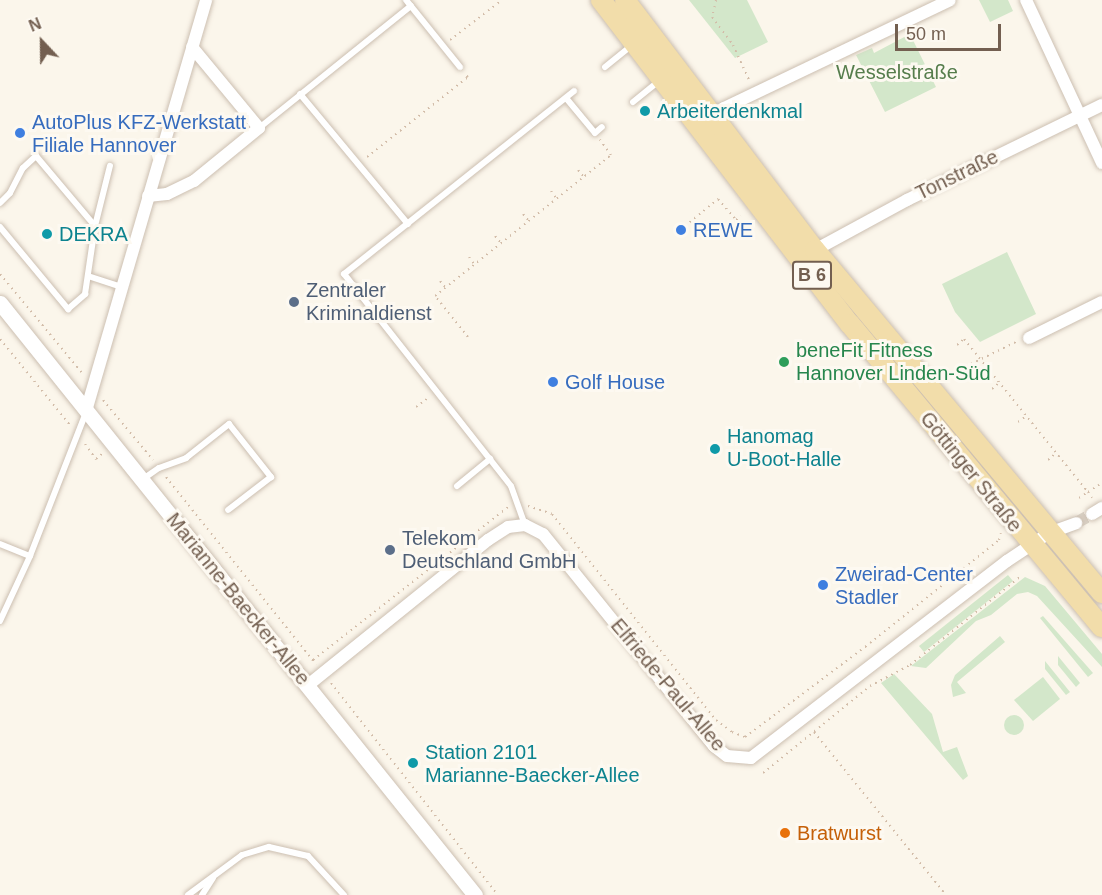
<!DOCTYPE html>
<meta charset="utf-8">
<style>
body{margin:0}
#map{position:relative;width:1102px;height:895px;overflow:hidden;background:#fbf6eb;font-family:Arial,sans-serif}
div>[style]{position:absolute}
.green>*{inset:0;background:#d3e7ca}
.round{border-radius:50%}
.minor-tunnel>*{height:12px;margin-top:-6px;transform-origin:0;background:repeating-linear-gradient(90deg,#d9d0c4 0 12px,transparent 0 18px)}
.path>*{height:2px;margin-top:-1px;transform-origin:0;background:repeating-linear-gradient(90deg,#d2bca8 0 1.5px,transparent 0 6px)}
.roads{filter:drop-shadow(0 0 2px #ccbfb1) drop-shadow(0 0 2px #ccbfb1)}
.service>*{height:6px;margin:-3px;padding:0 3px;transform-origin:3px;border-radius:3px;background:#fff}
.minor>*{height:12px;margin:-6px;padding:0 6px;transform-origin:6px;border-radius:6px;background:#fff}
.tertiary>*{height:15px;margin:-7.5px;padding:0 7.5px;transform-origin:7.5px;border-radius:7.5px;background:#fff}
.primary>*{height:20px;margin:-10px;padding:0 10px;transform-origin:10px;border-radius:10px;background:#f2ddaa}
.dots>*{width:16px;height:16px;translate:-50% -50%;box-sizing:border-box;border:3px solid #fdf9f1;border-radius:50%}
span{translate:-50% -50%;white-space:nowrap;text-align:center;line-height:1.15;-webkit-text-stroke:6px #fdf9f1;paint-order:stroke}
.shield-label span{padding:2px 4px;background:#fdf9f1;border:2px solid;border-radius:4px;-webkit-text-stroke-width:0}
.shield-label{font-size:18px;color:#735f50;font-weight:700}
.park-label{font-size:20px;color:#567d4c}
.culture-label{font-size:20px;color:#0d838f}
.left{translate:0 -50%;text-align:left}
.shop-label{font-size:20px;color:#366cbe}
.street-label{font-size:20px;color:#735f50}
.service-label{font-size:20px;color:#4e5e75}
.leisure-label{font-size:20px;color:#27864d}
.food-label{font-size:20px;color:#c56008}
.north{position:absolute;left:12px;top:12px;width:60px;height:60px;-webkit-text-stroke:4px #fdf9f1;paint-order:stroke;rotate:338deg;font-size:16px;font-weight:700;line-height:24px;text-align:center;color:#735f50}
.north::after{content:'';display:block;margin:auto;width:21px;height:27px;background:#735f50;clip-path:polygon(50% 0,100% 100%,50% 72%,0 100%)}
.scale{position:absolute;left:895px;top:24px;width:106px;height:27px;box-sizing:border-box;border:3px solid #735f50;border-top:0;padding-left:8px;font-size:18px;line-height:21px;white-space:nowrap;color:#735f50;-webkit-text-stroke:4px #fdf9f1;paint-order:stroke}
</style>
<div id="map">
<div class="green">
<i style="clip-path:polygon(689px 0,747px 0,768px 42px,735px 58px)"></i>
<i style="clip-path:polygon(979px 0,1008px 0,1013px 11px,990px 22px)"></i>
<i style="clip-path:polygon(910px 34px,936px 87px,885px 112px,856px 55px,872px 48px,874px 53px)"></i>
<i style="clip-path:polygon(1007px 252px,1036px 314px,980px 342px,955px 312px,942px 284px)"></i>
<i style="clip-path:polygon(1008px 575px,1013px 581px,924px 652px,919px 646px)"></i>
<i style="clip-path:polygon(1025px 577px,1045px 586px,1102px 654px,1102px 667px,1037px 596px,1028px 592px,1017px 594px,991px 615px,976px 621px,926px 668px,911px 666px)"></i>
<i style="clip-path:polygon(1043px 616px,1093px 673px,1088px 677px,1040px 618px)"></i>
<i style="clip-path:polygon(1000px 636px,1005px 642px,957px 682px,966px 693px,953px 697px,951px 685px,955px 675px)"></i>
<i style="clip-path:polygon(1058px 656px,1080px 683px,1076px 687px,1058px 665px)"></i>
<i style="clip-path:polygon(1045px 661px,1070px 692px,1066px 695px,1045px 669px)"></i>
<i style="clip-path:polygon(894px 674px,932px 714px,943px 752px,957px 747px,968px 776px,963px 780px,881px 683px)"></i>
<i style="clip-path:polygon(1043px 677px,1060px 699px,1033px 721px,1014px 700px)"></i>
<i class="round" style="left:1004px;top:715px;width:20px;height:20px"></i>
</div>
<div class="minor-tunnel">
<i style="left:1076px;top:523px;width:18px;rotate:-29deg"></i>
</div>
<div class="path">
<i style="left:716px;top:0;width:17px;rotate:103deg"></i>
<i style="left:712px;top:17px;width:35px;rotate:53deg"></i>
<i style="left:733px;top:45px;width:41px;rotate:65.3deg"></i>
<i style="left:450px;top:40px;width:66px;rotate:-37.6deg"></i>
<i style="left:367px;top:157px;width:129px;rotate:-38.4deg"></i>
<i style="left:468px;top:77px;width:4px;rotate:-135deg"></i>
<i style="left:578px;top:170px;width:9px;rotate:49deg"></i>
<i style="left:551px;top:191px;width:9px;rotate:54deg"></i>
<i style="left:523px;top:214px;width:9px;rotate:49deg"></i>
<i style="left:685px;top:226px;width:43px;rotate:-39.3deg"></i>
<i style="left:718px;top:199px;width:28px;rotate:49deg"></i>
<i style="left:736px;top:220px;width:6px;rotate:-39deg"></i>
<i style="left:495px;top:236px;width:9px;rotate:49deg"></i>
<i style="left:469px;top:257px;width:9px;rotate:54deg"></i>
<i style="left:0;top:274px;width:130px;rotate:50.3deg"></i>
<i style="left:440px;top:281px;width:8px;rotate:50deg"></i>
<i style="left:468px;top:337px;width:53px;rotate:-128.8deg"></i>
<i style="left:435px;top:296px;width:226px;rotate:-38.7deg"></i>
<i style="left:611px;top:155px;width:19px;rotate:-126deg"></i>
<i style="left:0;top:339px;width:111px;rotate:50.9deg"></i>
<i style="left:957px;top:345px;width:9px;rotate:-41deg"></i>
<i style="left:964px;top:339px;width:197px;rotate:51deg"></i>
<i style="left:1088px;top:492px;width:17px;rotate:-33deg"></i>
<i style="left:971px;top:364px;width:52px;rotate:-26.1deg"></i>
<i style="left:945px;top:378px;width:12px;rotate:-35deg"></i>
<i style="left:992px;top:389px;width:9px;rotate:-41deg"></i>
<i style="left:103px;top:400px;width:78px;rotate:50.2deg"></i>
<i style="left:416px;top:407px;width:15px;rotate:-37deg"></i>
<i style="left:1018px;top:422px;width:9px;rotate:-36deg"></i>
<i style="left:85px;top:444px;width:19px;rotate:54deg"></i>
<i style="left:96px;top:459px;width:8px;rotate:-40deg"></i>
<i style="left:1048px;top:460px;width:9px;rotate:-41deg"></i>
<i style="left:166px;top:477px;width:240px;rotate:51.3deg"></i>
<i style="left:1079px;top:498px;width:11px;rotate:-34deg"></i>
<i style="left:1088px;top:492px;width:7px;rotate:56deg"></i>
<i style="left:528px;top:506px;width:25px;rotate:18deg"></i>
<i style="left:552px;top:514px;width:263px;rotate:51.5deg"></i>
<i style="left:716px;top:720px;width:20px;rotate:37deg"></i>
<i style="left:732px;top:732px;width:14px;rotate:21deg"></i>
<i style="left:745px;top:737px;width:156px;rotate:-36.9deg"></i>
<i style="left:870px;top:643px;width:165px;rotate:-38.6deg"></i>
<i style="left:999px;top:540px;width:7px;rotate:-74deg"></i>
<i style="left:313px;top:660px;width:248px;rotate:-38.1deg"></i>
<i style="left:331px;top:683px;width:270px;rotate:51.8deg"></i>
<i style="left:814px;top:732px;width:210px;rotate:51deg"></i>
<i style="left:763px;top:773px;width:138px;rotate:-39.1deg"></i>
<i style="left:870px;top:686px;width:45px;rotate:-27.7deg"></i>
<i style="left:910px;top:665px;width:141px;rotate:-38.7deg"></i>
</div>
<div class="roads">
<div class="service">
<i style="left:406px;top:0;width:86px;rotate:51.1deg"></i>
<i style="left:605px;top:67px;width:35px;rotate:-39deg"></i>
<i style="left:300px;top:94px;width:169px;rotate:50.3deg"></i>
<i style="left:566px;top:98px;width:45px;rotate:50.4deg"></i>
<i style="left:595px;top:133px;width:9px;rotate:-41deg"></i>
<i style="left:633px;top:102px;width:32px;rotate:-39deg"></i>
<i style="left:259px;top:128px;width:195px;rotate:-38.8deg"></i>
<i style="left:0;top:203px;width:14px;rotate:-45deg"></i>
<i style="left:10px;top:193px;width:28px;rotate:-63deg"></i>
<i style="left:23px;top:168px;width:18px;rotate:-43deg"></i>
<i style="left:36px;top:156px;width:92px;rotate:49.9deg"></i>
<i style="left:0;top:227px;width:107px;rotate:50.3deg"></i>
<i style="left:68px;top:309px;width:23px;rotate:-41deg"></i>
<i style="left:85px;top:294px;width:69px;rotate:-81.6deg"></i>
<i style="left:95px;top:226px;width:62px;rotate:-76deg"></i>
<i style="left:88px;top:276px;width:35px;rotate:18deg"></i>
<i style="left:143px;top:479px;width:19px;rotate:-35deg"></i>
<i style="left:159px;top:468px;width:29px;rotate:-20deg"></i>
<i style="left:186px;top:458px;width:55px;rotate:-38.3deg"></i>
<i style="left:229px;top:424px;width:68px;rotate:51.6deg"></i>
<i style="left:271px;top:477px;width:54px;rotate:142.5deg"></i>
<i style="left:457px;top:486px;width:43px;rotate:-39.3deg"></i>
<i style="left:525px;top:525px;width:41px;rotate:-109.7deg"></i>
<i style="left:511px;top:486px;width:270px;rotate:-128.2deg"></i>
<i style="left:344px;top:274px;width:294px;rotate:-38.5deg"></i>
<i style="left:0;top:544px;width:32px;rotate:22deg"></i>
<i style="left:0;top:621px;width:72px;rotate:-65.2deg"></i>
<i style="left:30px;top:556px;width:155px;rotate:-68.7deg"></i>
<i style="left:188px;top:895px;width:67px;rotate:-36.5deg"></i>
<i style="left:242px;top:855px;width:28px;rotate:-17deg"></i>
<i style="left:269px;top:847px;width:40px;rotate:13deg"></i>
<i style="left:308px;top:856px;width:53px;rotate:47.3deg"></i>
<i style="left:202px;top:895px;width:20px;rotate:-57deg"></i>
</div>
<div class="minor">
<i style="left:1026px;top:0;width:180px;rotate:65deg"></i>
<i style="left:715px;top:116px;width:12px;rotate:-42deg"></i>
<i style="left:724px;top:108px;width:250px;rotate:-25.5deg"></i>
<i style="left:148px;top:196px;width:19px;rotate:-6deg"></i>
<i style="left:167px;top:194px;width:30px;rotate:-26deg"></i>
<i style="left:194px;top:181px;width:84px;rotate:-39.2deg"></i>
<i style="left:259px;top:128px;width:105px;rotate:-129.6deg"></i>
<i style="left:815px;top:250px;width:105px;rotate:-28.5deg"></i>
<i style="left:907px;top:200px;width:217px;rotate:-26deg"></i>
<i style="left:1029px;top:338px;width:81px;rotate:-26.3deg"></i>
<i style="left:86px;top:411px;width:428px;rotate:-73.7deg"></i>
<i style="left:1092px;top:514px;width:12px;rotate:-31deg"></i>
<i style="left:307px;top:686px;width:233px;rotate:-38.9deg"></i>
<i style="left:488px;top:540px;width:24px;rotate:-33deg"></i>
<i style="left:508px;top:527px;width:17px;rotate:-7deg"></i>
<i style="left:525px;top:525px;width:20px;rotate:27deg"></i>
<i style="left:543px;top:534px;width:272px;rotate:51.1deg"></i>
<i style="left:714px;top:746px;width:16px;rotate:38deg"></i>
<i style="left:727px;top:756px;width:24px;rotate:5deg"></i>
<i style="left:751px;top:758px;width:323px;rotate:-37.6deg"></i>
<i style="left:1007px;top:561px;width:50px;rotate:-33.7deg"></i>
<i style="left:1049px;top:533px;width:29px;rotate:-20deg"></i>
</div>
<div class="tertiary">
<i style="left:0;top:303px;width:759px;rotate:51.26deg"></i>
</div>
<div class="primary">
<i style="left:601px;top:0;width:409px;rotate:52.5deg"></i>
<i style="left:850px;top:324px;width:394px;rotate:50.3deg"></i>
<i style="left:625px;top:0;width:314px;rotate:52.8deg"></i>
<i style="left:815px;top:250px;width:447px;rotate:50.1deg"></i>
</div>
</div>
<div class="dots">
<i style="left:645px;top:111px;background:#0f9aa8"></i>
<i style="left:20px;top:133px;background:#3f7fe0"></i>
<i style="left:681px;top:230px;background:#3f7fe0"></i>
<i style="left:47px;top:234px;background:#0f9aa8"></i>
<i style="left:294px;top:302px;background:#5c6f8a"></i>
<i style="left:784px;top:362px;background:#2e9e5b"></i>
<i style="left:553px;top:382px;background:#3f7fe0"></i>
<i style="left:715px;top:449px;background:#0f9aa8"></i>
<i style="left:390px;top:550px;background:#5c6f8a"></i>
<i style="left:823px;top:585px;background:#3f7fe0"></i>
<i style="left:413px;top:763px;background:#0f9aa8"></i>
<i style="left:785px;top:833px;background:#e8710a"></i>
</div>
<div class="shield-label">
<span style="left:812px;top:275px">B 6</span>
</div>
<div class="park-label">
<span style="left:897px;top:72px">Wesselstraße</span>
</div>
<div class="culture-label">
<span class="left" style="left:657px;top:111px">Arbeiterdenkmal</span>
<span class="left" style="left:59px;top:234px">DEKRA</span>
<span class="left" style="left:727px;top:448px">Hanomag<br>U-Boot-Halle</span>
<span class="left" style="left:425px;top:764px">Station 2101<br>Marianne-Baecker-Allee</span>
</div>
<div class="shop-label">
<span class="left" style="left:32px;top:134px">AutoPlus KFZ-Werkstatt<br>Filiale Hannover</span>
<span class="left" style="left:693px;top:230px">REWE</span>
<span class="left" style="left:565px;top:382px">Golf House</span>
<span class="left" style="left:835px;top:586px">Zweirad-Center<br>Stadler</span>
</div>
<div class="street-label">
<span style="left:957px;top:175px;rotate:-26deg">Tonstraße</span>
<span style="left:971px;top:472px;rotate:51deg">Göttinger Straße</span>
<span style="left:238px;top:599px;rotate:51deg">Marianne-Baecker-Allee</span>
<span style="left:668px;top:685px;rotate:50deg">Elfriede-Paul-Allee</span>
</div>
<div class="service-label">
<span class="left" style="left:306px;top:302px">Zentraler<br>Kriminaldienst</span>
<span class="left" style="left:402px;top:550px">Telekom<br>Deutschland GmbH</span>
</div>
<div class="leisure-label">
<span class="left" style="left:796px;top:362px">beneFit Fitness<br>Hannover Linden-Süd</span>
</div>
<div class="food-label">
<span class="left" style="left:797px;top:833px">Bratwurst</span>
</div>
<div class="north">N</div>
<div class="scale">50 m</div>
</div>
